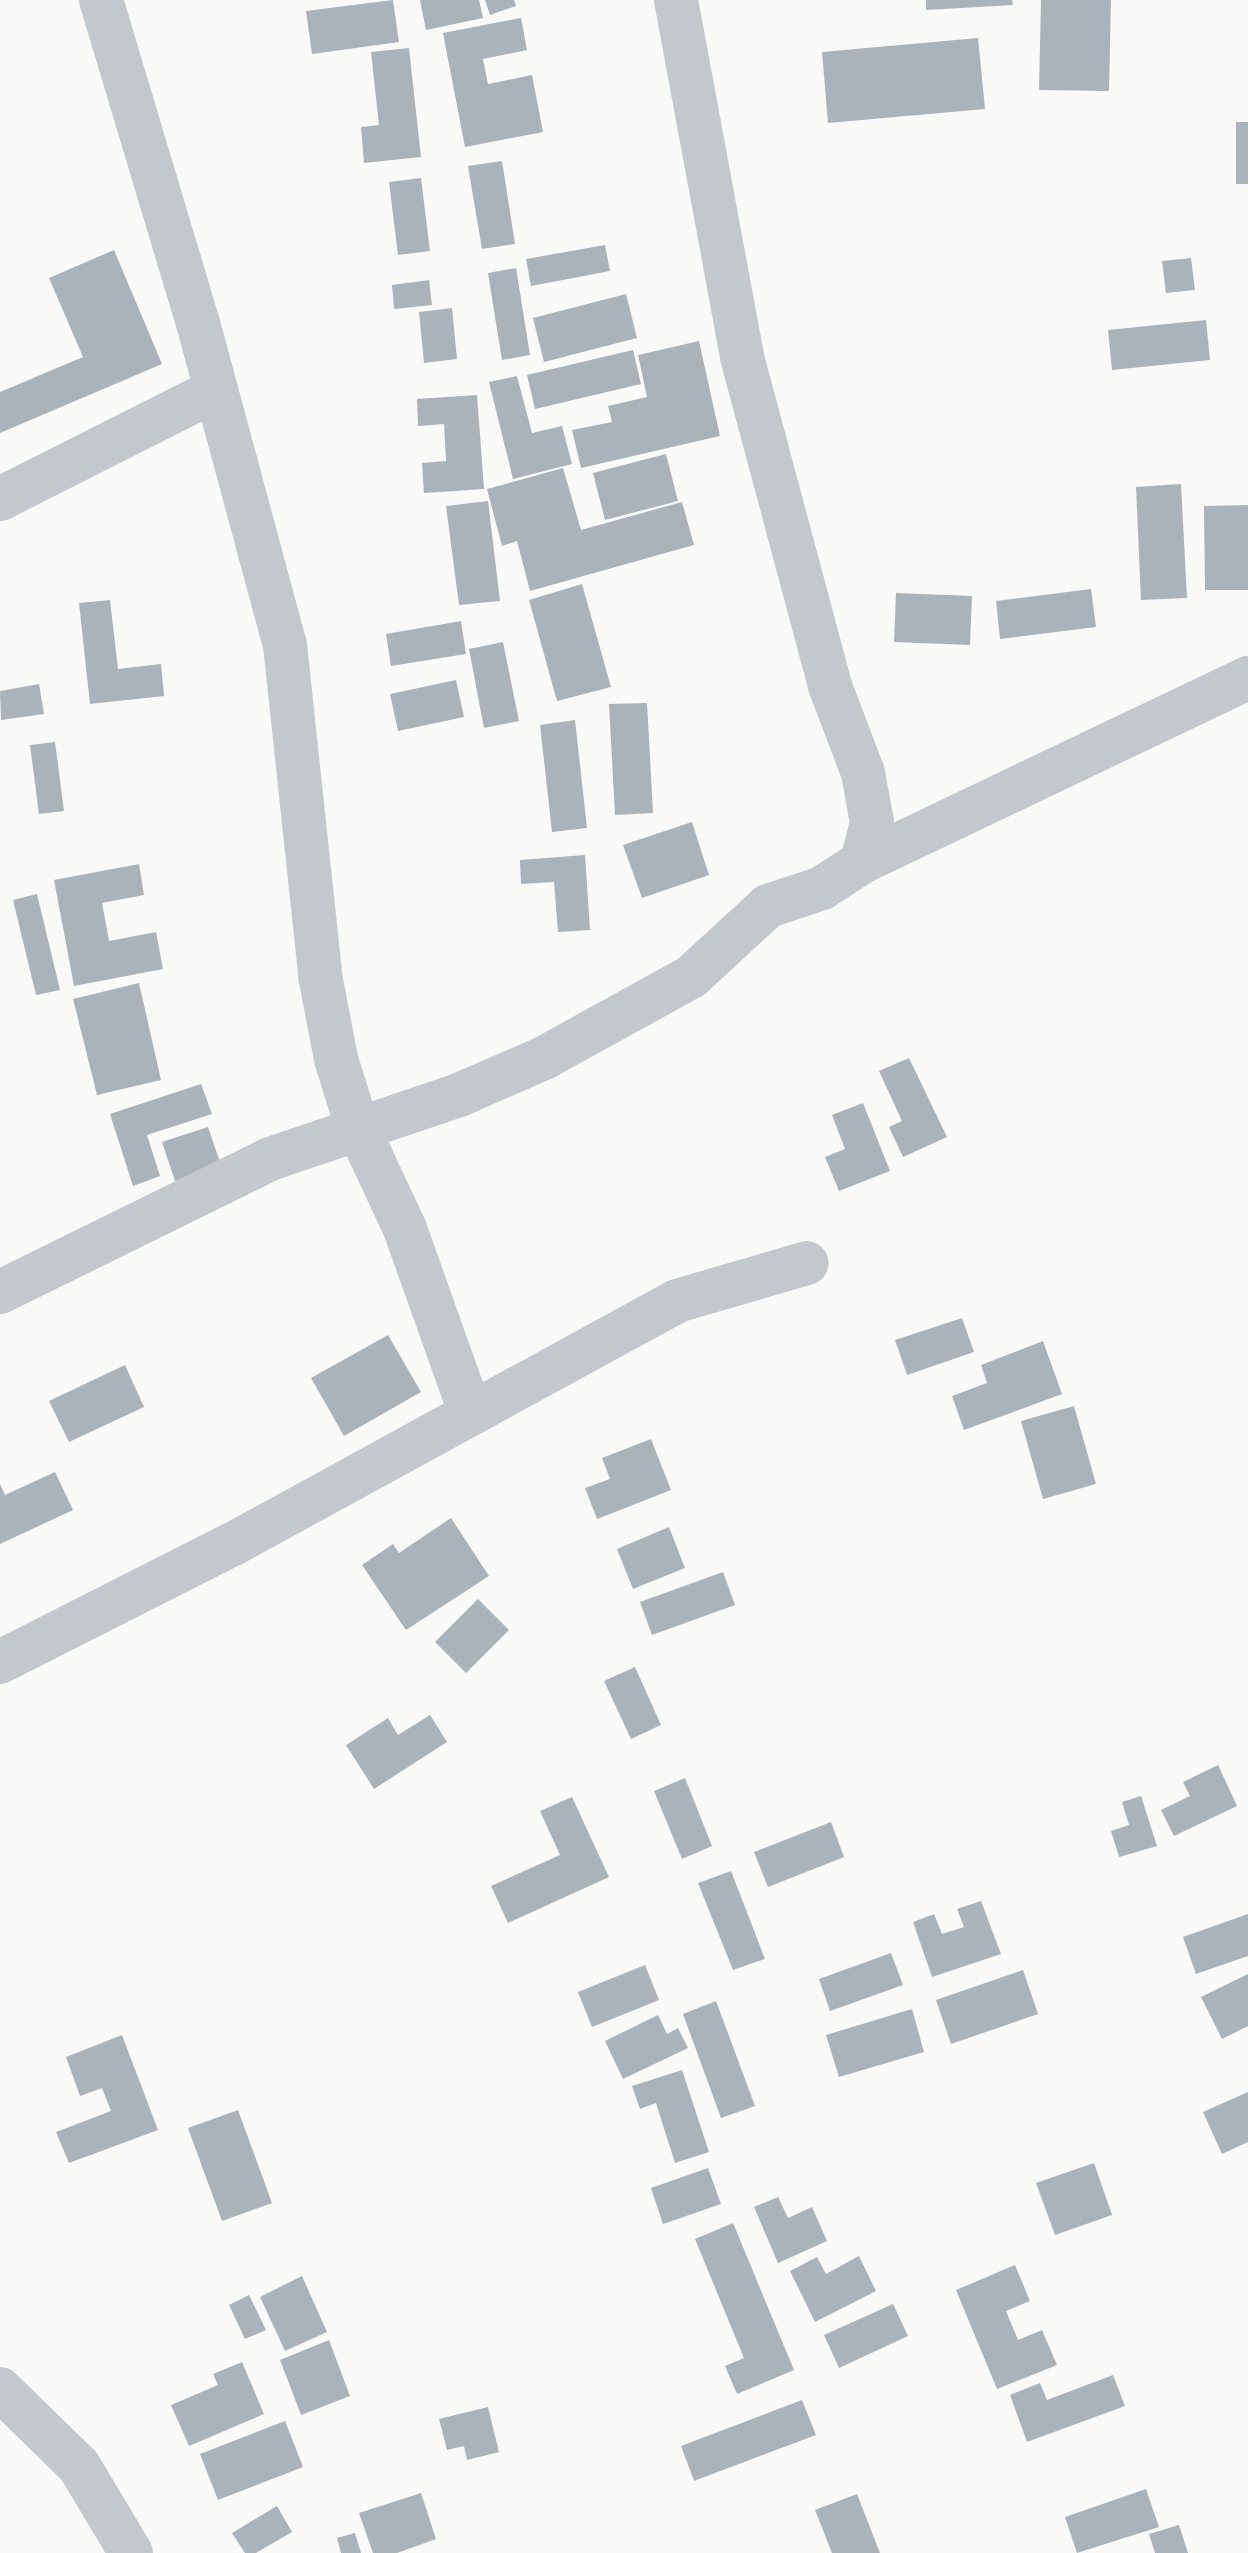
<!DOCTYPE html>
<style>
body{margin:0}
#map{position:relative;width:1248px;height:2553px;overflow:hidden;background:#fafaf8;font-family:Raleway,sans-serif}
div>[style]{position:absolute}
.building>*{inset:0;background:#aab3b9}
.minor>*{height:44px;margin:-22px;padding:0 22px;transform-origin:22px;border-radius:22px;background:#c3c8cc}
span{translate:-50% -50%;white-space:nowrap;text-align:center;line-height:1.15;-webkit-text-stroke:8px #fff;paint-order:stroke}
</style>
<div id="map">
<div class="building">
<i style="clip-path:polygon(393px 0,399px 42px,312px 54px,306px 11px)"></i>
<i style="clip-path:polygon(420px 0,479px 0,483px 18px,426px 30px)"></i>
<i style="clip-path:polygon(485px 0,514px 0,516px 6px,490px 15px)"></i>
<i style="clip-path:polygon(926px 0,1012px 0,1013px 5px,926px 10px)"></i>
<i style="clip-path:polygon(1041px 0,1111px 0,1109px 91px,1039px 90px)"></i>
<i style="clip-path:polygon(521px 18px,527px 50px,483px 59px,488px 84px,532px 75px,543px 132px,465px 147px,443px 33px)"></i>
<i style="clip-path:polygon(978px 38px,985px 109px,828px 123px,822px 52px)"></i>
<i style="clip-path:polygon(409px 48px,421px 157px,364px 163px,361px 127px,379px 125px,371px 52px)"></i>
<i style="clip-path:polygon(1236px 122px,1248px 122px,1248px 184px,1236px 184px)"></i>
<i style="clip-path:polygon(502px 161px,515px 244px,482px 249px,468px 166px)"></i>
<i style="clip-path:polygon(421px 178px,430px 251px,398px 255px,389px 182px)"></i>
<i style="clip-path:polygon(605px 245px,610px 271px,531px 286px,526px 259px)"></i>
<i style="clip-path:polygon(114px 250px,162px 364px,0 433px,0 392px,83px 357px,49px 278px)"></i>
<i style="clip-path:polygon(1191px 258px,1195px 290px,1166px 293px,1162px 261px)"></i>
<i style="clip-path:polygon(516px 268px,530px 355px,502px 360px,488px 273px)"></i>
<i style="clip-path:polygon(429px 280px,432px 305px,394px 309px,392px 285px)"></i>
<i style="clip-path:polygon(626px 294px,637px 338px,544px 362px,533px 318px)"></i>
<i style="clip-path:polygon(452px 308px,457px 359px,424px 363px,419px 312px)"></i>
<i style="clip-path:polygon(1206px 320px,1210px 360px,1112px 370px,1108px 330px)"></i>
<i style="clip-path:polygon(699px 341px,720px 436px,581px 468px,572px 430px,612px 422px,608px 406px,647px 397px,638px 355px)"></i>
<i style="clip-path:polygon(633px 350px,641px 384px,535px 409px,527px 375px)"></i>
<i style="clip-path:polygon(517px 376px,532px 433px,562px 426px,572px 464px,513px 479px,489px 382px)"></i>
<i style="clip-path:polygon(477px 395px,484px 489px,424px 493px,422px 463px,446px 461px,444px 424px,418px 426px,417px 399px)"></i>
<i style="clip-path:polygon(666px 454px,678px 501px,605px 520px,593px 473px)"></i>
<i style="clip-path:polygon(563px 468px,581px 530px,682px 502px,694px 545px,530px 591px,517px 541px,502px 546px,487px 489px)"></i>
<i style="clip-path:polygon(1181px 484px,1187px 598px,1141px 600px,1136px 487px)"></i>
<i style="clip-path:polygon(488px 501px,500px 601px,459px 605px,446px 506px)"></i>
<i style="clip-path:polygon(1248px 505px,1248px 590px,1205px 590px,1204px 506px)"></i>
<i style="clip-path:polygon(582px 584px,611px 687px,557px 701px,529px 600px)"></i>
<i style="clip-path:polygon(1091px 589px,1096px 627px,1000px 639px,996px 601px)"></i>
<i style="clip-path:polygon(896px 593px,972px 596px,970px 645px,894px 642px)"></i>
<i style="clip-path:polygon(110px 600px,118px 669px,161px 664px,164px 696px,90px 704px,79px 603px)"></i>
<i style="clip-path:polygon(461px 621px,466px 654px,391px 666px,386px 634px)"></i>
<i style="clip-path:polygon(503px 642px,519px 721px,484px 728px,469px 649px)"></i>
<i style="clip-path:polygon(456px 680px,464px 717px,398px 731px,390px 694px)"></i>
<i style="clip-path:polygon(39px 684px,44px 714px,1px 720px,0 691px)"></i>
<i style="clip-path:polygon(647px 703px,653px 813px,615px 815px,609px 704px)"></i>
<i style="clip-path:polygon(575px 720px,587px 828px,552px 832px,540px 725px)"></i>
<i style="clip-path:polygon(55px 742px,64px 811px,39px 814px,30px 745px)"></i>
<i style="clip-path:polygon(692px 822px,709px 875px,642px 898px,623px 845px)"></i>
<i style="clip-path:polygon(585px 855px,590px 930px,558px 932px,554px 882px,521px 884px,520px 860px)"></i>
<i style="clip-path:polygon(139px 864px,144px 895px,102px 903px,109px 941px,156px 932px,163px 969px,74px 986px,54px 880px)"></i>
<i style="clip-path:polygon(37px 894px,60px 990px,36px 995px,13px 900px)"></i>
<i style="clip-path:polygon(139px 983px,161px 1080px,97px 1095px,73px 999px)"></i>
<i style="clip-path:polygon(909px 1058px,947px 1137px,903px 1157px,889px 1127px,902px 1121px,879px 1071px)"></i>
<i style="clip-path:polygon(201px 1084px,212px 1114px,147px 1135px,160px 1176px,133px 1186px,110px 1114px)"></i>
<i style="clip-path:polygon(863px 1103px,890px 1171px,839px 1191px,825px 1157px,845px 1149px,832px 1115px)"></i>
<i style="clip-path:polygon(208px 1127px,221px 1165px,175px 1181px,162px 1142px)"></i>
<i style="clip-path:polygon(962px 1318px,974px 1352px,907px 1375px,895px 1340px)"></i>
<i style="clip-path:polygon(388px 1335px,421px 1392px,344px 1436px,311px 1378px)"></i>
<i style="clip-path:polygon(1043px 1341px,1062px 1394px,964px 1430px,952px 1396px,987px 1383px,981px 1365px)"></i>
<i style="clip-path:polygon(125px 1365px,144px 1407px,69px 1442px,49px 1401px)"></i>
<i style="clip-path:polygon(1074px 1406px,1096px 1484px,1043px 1499px,1021px 1421px)"></i>
<i style="clip-path:polygon(651px 1439px,671px 1490px,597px 1519px,585px 1488px,610px 1479px,602px 1458px)"></i>
<i style="clip-path:polygon(55px 1472px,73px 1510px,0 1544px,0 1484px,5px 1495px)"></i>
<i style="clip-path:polygon(451px 1518px,489px 1576px,406px 1630px,362px 1565px,393px 1544px,399px 1553px)"></i>
<i style="clip-path:polygon(669px 1527px,685px 1568px,633px 1589px,617px 1549px)"></i>
<i style="clip-path:polygon(723px 1572px,735px 1605px,652px 1635px,640px 1602px)"></i>
<i style="clip-path:polygon(478px 1599px,509px 1630px,466px 1673px,435px 1642px)"></i>
<i style="clip-path:polygon(635px 1667px,661px 1725px,631px 1739px,604px 1681px)"></i>
<i style="clip-path:polygon(430px 1715px,447px 1742px,374px 1789px,346px 1745px,388px 1718px,398px 1735px)"></i>
<i style="clip-path:polygon(1218px 1765px,1237px 1806px,1174px 1836px,1161px 1810px,1190px 1796px,1183px 1782px)"></i>
<i style="clip-path:polygon(685px 1778px,712px 1846px,682px 1859px,654px 1791px)"></i>
<i style="clip-path:polygon(1141px 1796px,1157px 1846px,1119px 1857px,1111px 1831px,1129px 1825px,1122px 1802px)"></i>
<i style="clip-path:polygon(572px 1797px,609px 1877px,508px 1923px,491px 1886px,560px 1855px,540px 1811px)"></i>
<i style="clip-path:polygon(831px 1822px,844px 1857px,768px 1887px,754px 1852px)"></i>
<i style="clip-path:polygon(731px 1871px,765px 1959px,733px 1970px,698px 1883px)"></i>
<i style="clip-path:polygon(981px 1901px,1001px 1954px,932px 1977px,913px 1922px,934px 1914px,942px 1934px,964px 1927px,957px 1909px)"></i>
<i style="clip-path:polygon(1248px 1914px,1248px 1956px,1196px 1974px,1183px 1937px)"></i>
<i style="clip-path:polygon(891px 1953px,903px 1985px,830px 2011px,819px 1979px)"></i>
<i style="clip-path:polygon(645px 1965px,659px 2000px,592px 2027px,578px 1992px)"></i>
<i style="clip-path:polygon(1023px 1970px,1038px 2014px,951px 2044px,936px 2000px)"></i>
<i style="clip-path:polygon(1248px 1974px,1248px 2026px,1222px 2039px,1201px 1997px)"></i>
<i style="clip-path:polygon(716px 2001px,755px 2106px,721px 2118px,683px 2014px)"></i>
<i style="clip-path:polygon(912px 2009px,924px 2052px,839px 2077px,826px 2035px)"></i>
<i style="clip-path:polygon(658px 2015px,667px 2034px,678px 2028px,688px 2048px,623px 2079px,605px 2041px)"></i>
<i style="clip-path:polygon(122px 2035px,158px 2130px,69px 2163px,56px 2132px,111px 2111px,102px 2088px,80px 2096px,66px 2057px)"></i>
<i style="clip-path:polygon(682px 2070px,709px 2152px,675px 2163px,656px 2103px,640px 2109px,632px 2086px)"></i>
<i style="clip-path:polygon(1248px 2092px,1248px 2142px,1222px 2154px,1203px 2112px)"></i>
<i style="clip-path:polygon(238px 2110px,272px 2203px,222px 2221px,188px 2128px)"></i>
<i style="clip-path:polygon(1094px 2163px,1112px 2215px,1055px 2235px,1036px 2183px)"></i>
<i style="clip-path:polygon(708px 2168px,721px 2204px,663px 2224px,651px 2188px)"></i>
<i style="clip-path:polygon(778px 2197px,788px 2218px,812px 2207px,827px 2241px,778px 2263px,754px 2207px)"></i>
<i style="clip-path:polygon(733px 2223px,794px 2370px,737px 2394px,725px 2366px,744px 2358px,695px 2239px)"></i>
<i style="clip-path:polygon(859px 2256px,876px 2291px,815px 2322px,790px 2271px,817px 2257px,826px 2274px)"></i>
<i style="clip-path:polygon(1015px 2265px,1030px 2301px,1006px 2311px,1018px 2340px,1042px 2330px,1057px 2365px,997px 2389px,956px 2290px)"></i>
<i style="clip-path:polygon(302px 2276px,327px 2332px,285px 2351px,260px 2297px)"></i>
<i style="clip-path:polygon(249px 2295px,266px 2330px,245px 2339px,229px 2305px)"></i>
<i style="clip-path:polygon(893px 2304px,908px 2336px,839px 2368px,824px 2335px)"></i>
<i style="clip-path:polygon(329px 2340px,350px 2396px,301px 2415px,280px 2360px)"></i>
<i style="clip-path:polygon(242px 2362px,264px 2414px,189px 2446px,171px 2405px,218px 2385px,213px 2374px)"></i>
<i style="clip-path:polygon(1113px 2375px,1125px 2406px,1027px 2442px,1010px 2395px,1040px 2383px,1047px 2400px)"></i>
<i style="clip-path:polygon(802px 2400px,816px 2435px,694px 2481px,681px 2446px)"></i>
<i style="clip-path:polygon(488px 2407px,499px 2452px,467px 2460px,464px 2446px,447px 2450px,439px 2419px)"></i>
<i style="clip-path:polygon(285px 2421px,303px 2467px,218px 2500px,200px 2454px)"></i>
<i style="clip-path:polygon(1146px 2489px,1159px 2527px,1077px 2553px,1065px 2517px)"></i>
<i style="clip-path:polygon(421px 2493px,436px 2539px,397px 2553px,373px 2553px,359px 2513px)"></i>
<i style="clip-path:polygon(857px 2494px,880px 2553px,832px 2553px,815px 2510px)"></i>
<i style="clip-path:polygon(277px 2506px,292px 2532px,256px 2553px,245px 2553px,232px 2533px)"></i>
<i style="clip-path:polygon(1179px 2525px,1188px 2553px,1155px 2553px,1149px 2534px)"></i>
<i style="clip-path:polygon(355px 2533px,361px 2553px,341px 2553px,337px 2538px)"></i>
</div>
<div class="minor">
<i style="left:101px;top:0;width:337px;rotate:73.3deg"></i>
<i style="left:198px;top:323px;width:334px;rotate:74.9deg"></i>
<i style="left:285px;top:645px;width:332px;rotate:83.9deg"></i>
<i style="left:320px;top:975px;width:86px;rotate:79.2deg"></i>
<i style="left:336px;top:1059px;width:70px;rotate:72.6deg"></i>
<i style="left:357px;top:1126px;width:114px;rotate:65deg"></i>
<i style="left:405px;top:1229px;width:194px;rotate:70.4deg"></i>
<i style="left:676px;top:0;width:363px;rotate:79.5deg"></i>
<i style="left:742px;top:357px;width:341px;rotate:75deg"></i>
<i style="left:830px;top:686px;width:93px;rotate:69.2deg"></i>
<i style="left:863px;top:773px;width:50px;rotate:79.6deg"></i>
<i style="left:872px;top:822px;width:41px;rotate:104deg"></i>
<i style="left:0;top:499px;width:242px;rotate:-26.8deg"></i>
<i style="left:0;top:1292px;width:301px;rotate:-26.2deg"></i>
<i style="left:270px;top:1159px;width:200px;rotate:-18.7deg"></i>
<i style="left:459px;top:1095px;width:93px;rotate:-23.5deg"></i>
<i style="left:544px;top:1058px;width:168px;rotate:-28.9deg"></i>
<i style="left:691px;top:977px;width:105px;rotate:-42.7deg"></i>
<i style="left:768px;top:906px;width:57px;rotate:-18.4deg"></i>
<i style="left:822px;top:888px;width:48px;rotate:-33deg"></i>
<i style="left:862px;top:862px;width:428px;rotate:-25.5deg"></i>
<i style="left:0;top:1662px;width:261px;rotate:-26.9deg"></i>
<i style="left:233px;top:1544px;width:506px;rotate:-28.69deg"></i>
<i style="left:677px;top:1301px;width:135px;rotate:-16.3deg"></i>
<i style="left:0;top:2389px;width:110px;rotate:44.3deg"></i>
<i style="left:79px;top:2466px;width:101px;rotate:59.1deg"></i>
</div>
</div>
